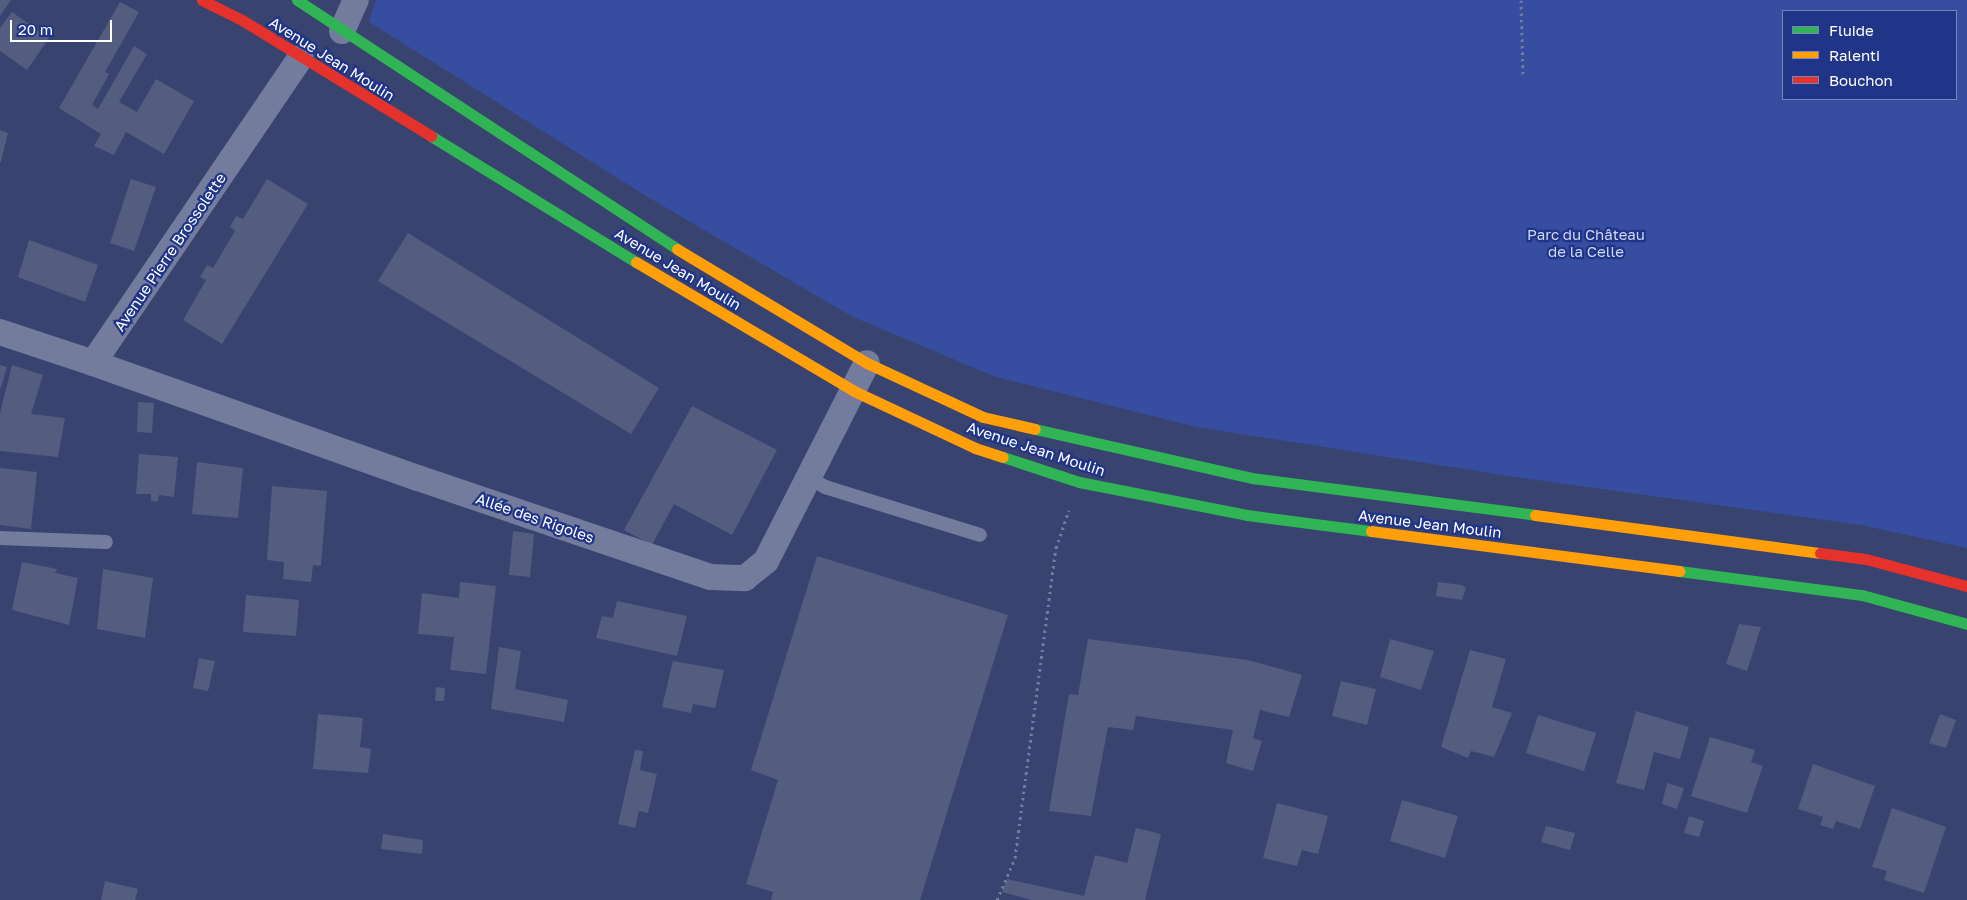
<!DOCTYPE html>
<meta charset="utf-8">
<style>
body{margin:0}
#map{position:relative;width:1967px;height:900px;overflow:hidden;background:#384370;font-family:"Golos Text",sans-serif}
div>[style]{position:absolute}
.green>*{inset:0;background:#364da0}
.building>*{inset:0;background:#545c80}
.path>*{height:3px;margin-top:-1.5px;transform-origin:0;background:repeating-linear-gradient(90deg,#747c9e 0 2.5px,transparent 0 6.5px)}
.lane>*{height:14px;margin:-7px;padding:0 7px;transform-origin:7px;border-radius:7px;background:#747c9e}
.street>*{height:26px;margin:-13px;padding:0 13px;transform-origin:13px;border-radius:13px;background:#747c9e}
.fast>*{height:11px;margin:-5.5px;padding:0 5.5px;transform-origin:5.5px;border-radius:5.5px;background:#30b455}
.slow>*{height:11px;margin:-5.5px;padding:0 5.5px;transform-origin:5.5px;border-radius:5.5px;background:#ff9f0a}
.jam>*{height:11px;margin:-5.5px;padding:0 5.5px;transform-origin:5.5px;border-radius:5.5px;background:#e5322d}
span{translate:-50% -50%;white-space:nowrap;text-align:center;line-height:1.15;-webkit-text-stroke:4.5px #203488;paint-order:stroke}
.street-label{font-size:15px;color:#fff}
.park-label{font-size:15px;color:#cfd7f8}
.legend{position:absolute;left:1782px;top:10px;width:175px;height:90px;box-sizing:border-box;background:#203488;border:1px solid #7985b8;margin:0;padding:6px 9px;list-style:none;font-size:15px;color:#fff}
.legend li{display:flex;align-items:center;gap:10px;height:25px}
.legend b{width:25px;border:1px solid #7985b8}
.scale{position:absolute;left:10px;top:20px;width:102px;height:22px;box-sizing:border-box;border:2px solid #fff;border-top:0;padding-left:6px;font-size:15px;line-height:18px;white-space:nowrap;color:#fff;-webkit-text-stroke:4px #203488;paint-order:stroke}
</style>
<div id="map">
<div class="green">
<i style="clip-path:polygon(evenodd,376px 0,1967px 0,1967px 548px,1861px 525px,1508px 476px,1196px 427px,996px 377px,853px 317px,646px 196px,369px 22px,376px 0,1783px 11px,1956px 11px,1956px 99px,1783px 99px,1783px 11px)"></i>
</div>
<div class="building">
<i style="clip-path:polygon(0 0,11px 0,0 16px)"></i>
<i style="clip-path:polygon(120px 2px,139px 12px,105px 72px,109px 74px,92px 105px,98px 109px,134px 46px,147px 54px,119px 102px,137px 112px,156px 79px,194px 101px,164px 154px,126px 132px,114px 155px,94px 146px,101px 134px,59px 108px)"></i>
<i style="clip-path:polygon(12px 12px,49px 38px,27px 70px,0 51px,0 28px)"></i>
<i style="clip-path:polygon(0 130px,8px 133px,1px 162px,0 162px)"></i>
<i style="clip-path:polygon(131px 179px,156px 187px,134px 251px,110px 243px)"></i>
<i style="clip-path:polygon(267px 179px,308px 204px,222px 344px,183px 320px,206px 280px,200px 277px,207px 265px,213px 268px,235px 231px,230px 227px,236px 216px,243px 219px)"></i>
<i style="clip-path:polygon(408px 233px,659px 388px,631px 434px,378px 281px)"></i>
<i style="clip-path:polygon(29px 240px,98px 265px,85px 302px,18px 277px)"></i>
<i style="clip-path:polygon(0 365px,7px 367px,1px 388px,0 388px)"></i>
<i style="clip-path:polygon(12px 365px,43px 375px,31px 414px,65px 418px,58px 457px,0 451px,0 413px)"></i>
<i style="clip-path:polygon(138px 402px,154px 403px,152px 433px,137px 432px)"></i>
<i style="clip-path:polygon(692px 406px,777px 450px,732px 535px,674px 504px,652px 545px,624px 530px)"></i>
<i style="clip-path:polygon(139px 454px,178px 457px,174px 497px,159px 495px,158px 502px,151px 501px,151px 494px,136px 494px)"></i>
<i style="clip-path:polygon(197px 462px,243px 468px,238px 518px,192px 514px)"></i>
<i style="clip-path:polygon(0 468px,37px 472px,31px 529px,0 525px)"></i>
<i style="clip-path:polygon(272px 486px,327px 491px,321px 566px,313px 565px,311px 582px,283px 579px,284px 562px,267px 560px)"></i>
<i style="clip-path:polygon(513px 531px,534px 534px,530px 577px,509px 575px)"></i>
<i style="clip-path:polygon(817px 556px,1008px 615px,920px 900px,771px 900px,773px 892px,746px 884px,778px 780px,751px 770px)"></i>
<i style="clip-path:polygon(22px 562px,57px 569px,55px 573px,78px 578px,69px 625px,12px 610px)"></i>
<i style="clip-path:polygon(103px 569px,153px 578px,145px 638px,97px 629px)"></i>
<i style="clip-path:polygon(460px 582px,496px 586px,486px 674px,450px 670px,454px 637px,418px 634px,422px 593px,459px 598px)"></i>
<i style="clip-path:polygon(1438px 582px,1462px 585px,1466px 588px,1462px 600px,1436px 596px)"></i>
<i style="clip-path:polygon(246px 595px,299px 600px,296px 636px,243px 632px)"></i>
<i style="clip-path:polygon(617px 601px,687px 616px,677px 656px,596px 638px,602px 616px,613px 618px)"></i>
<i style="clip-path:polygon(1739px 624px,1761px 627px,1747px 671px,1726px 664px)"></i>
<i style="clip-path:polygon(1088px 639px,1248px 660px,1302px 675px,1289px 717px,1260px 710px,1253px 738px,1262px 741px,1253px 771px,1226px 763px,1233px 730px,1136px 716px,1133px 730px,1108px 727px,1091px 816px,1049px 811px,1069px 694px,1078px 695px)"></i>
<i style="clip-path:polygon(1390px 639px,1434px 651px,1421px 690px,1380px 677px)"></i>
<i style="clip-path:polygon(499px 647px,521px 651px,515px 689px,568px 700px,564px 722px,491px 709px)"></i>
<i style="clip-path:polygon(1470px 650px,1506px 659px,1492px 707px,1512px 713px,1494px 757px,1471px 751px,1468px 758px,1441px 747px)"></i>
<i style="clip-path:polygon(199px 658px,215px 661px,208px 691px,193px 688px)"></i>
<i style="clip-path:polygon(673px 661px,724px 670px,715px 708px,693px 704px,691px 713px,662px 707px)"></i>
<i style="clip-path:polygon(1341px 681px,1376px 689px,1367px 725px,1332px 716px)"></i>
<i style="clip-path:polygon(436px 687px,445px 688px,444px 701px,435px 701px)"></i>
<i style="clip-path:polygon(1636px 711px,1689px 727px,1680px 759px,1654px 752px,1644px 790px,1616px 783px)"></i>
<i style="clip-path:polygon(318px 714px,363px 718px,360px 747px,371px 749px,368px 773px,313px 769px)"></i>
<i style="clip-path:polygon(1940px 714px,1956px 720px,1946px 748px,1929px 743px)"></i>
<i style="clip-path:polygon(1538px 715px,1596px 733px,1584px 771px,1526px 753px)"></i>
<i style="clip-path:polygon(1710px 737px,1755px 750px,1751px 762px,1763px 766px,1747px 813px,1691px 796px)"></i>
<i style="clip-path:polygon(635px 750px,643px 751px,640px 770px,657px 774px,648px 813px,639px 811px,635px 828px,618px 824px)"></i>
<i style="clip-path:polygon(1813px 764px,1875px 786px,1860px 829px,1836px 821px,1833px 829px,1820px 825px,1823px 817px,1798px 809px)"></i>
<i style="clip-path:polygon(1667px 783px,1684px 788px,1677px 809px,1662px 804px)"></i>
<i style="clip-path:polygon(1402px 800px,1458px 816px,1445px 858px,1390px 841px)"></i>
<i style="clip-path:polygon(1277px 803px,1328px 816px,1318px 854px,1302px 850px,1297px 866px,1263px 858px)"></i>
<i style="clip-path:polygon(1892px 808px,1946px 827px,1924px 893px,1884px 880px,1887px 871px,1872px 867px)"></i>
<i style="clip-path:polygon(1689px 816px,1704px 821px,1699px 837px,1684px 833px)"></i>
<i style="clip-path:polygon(1546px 826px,1575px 833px,1570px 850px,1541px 842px)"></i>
<i style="clip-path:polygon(1136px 828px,1161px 834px,1145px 900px,1032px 900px,1002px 892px,1007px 879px,1084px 896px,1095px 855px,1127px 863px)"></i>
<i style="clip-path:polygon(383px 834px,423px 840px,422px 854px,381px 849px)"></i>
<i style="clip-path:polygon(105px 881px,138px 889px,135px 900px,101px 900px)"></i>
</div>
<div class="path">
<i style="left:1521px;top:0;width:75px;rotate:88.5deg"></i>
<i style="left:997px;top:900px;width:46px;rotate:-66.8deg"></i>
<i style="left:1015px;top:858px;width:313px;rotate:-82.5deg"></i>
<i style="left:1056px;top:548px;width:40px;rotate:-71.1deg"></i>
</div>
<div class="lane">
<i style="left:809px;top:478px;width:18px;rotate:29deg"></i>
<i style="left:825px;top:487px;width:162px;rotate:17.2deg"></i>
<i style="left:0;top:538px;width:106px;rotate:2.2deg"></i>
</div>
<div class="street">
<i style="left:342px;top:31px;width:34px;rotate:-66deg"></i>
<i style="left:0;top:332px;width:98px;rotate:18.4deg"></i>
<i style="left:93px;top:363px;width:369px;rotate:-55.8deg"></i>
<i style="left:93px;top:363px;width:345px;rotate:19.5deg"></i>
<i style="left:418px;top:478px;width:309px;rotate:18.7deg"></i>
<i style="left:711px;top:577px;width:34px;rotate:2deg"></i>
<i style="left:745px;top:578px;width:27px;rotate:-39deg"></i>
<i style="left:766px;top:561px;width:222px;rotate:-63deg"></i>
</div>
<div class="fast">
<i style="left:297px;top:0;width:454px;rotate:33.2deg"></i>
<i style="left:431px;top:136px;width:241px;rotate:31.6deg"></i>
<i style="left:1035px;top:429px;width:222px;rotate:12.7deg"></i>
<i style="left:1252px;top:478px;width:285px;rotate:7.4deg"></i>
<i style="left:1003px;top:457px;width:80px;rotate:18.2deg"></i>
<i style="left:1079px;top:482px;width:171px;rotate:11.1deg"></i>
<i style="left:1247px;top:515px;width:125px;rotate:7.4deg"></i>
<i style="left:1679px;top:571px;width:185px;rotate:7.5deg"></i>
<i style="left:1862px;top:595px;width:109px;rotate:15.4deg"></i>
</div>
<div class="slow">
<i style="left:677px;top:249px;width:222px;rotate:31deg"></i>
<i style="left:867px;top:363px;width:128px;rotate:25deg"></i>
<i style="left:983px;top:417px;width:53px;rotate:13deg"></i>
<i style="left:636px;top:262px;width:253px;rotate:30.6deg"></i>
<i style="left:854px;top:391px;width:134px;rotate:25.2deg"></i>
<i style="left:975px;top:448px;width:29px;rotate:18deg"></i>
<i style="left:1535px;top:515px;width:288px;rotate:7.6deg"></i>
<i style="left:1371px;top:531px;width:311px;rotate:7.4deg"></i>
</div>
<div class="jam">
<i style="left:202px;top:0;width:45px;rotate:26.6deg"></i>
<i style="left:242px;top:20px;width:222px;rotate:31.5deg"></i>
<i style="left:1820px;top:553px;width:46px;rotate:7.4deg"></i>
<i style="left:1866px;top:559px;width:105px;rotate:15deg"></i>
</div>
<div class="street-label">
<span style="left:332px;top:59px;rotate:32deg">Avenue Jean Moulin</span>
<span style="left:170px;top:252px;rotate:-56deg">Avenue Pierre Brossolette</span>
<span style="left:678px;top:269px;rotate:31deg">Avenue Jean Moulin</span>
<span style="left:1036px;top:449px;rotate:18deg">Avenue Jean Moulin</span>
<span style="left:535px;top:518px;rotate:19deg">Allée des Rigoles</span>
<span style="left:1430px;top:524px;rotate:7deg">Avenue Jean Moulin</span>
</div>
<div class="park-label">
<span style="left:1586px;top:243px">Parc du Château<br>de la Celle</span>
</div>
<ul class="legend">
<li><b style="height:6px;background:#30b455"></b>Fluide</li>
<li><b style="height:6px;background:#ff9f0a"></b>Ralenti</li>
<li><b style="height:6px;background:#e5322d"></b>Bouchon</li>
</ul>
<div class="scale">20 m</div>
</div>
